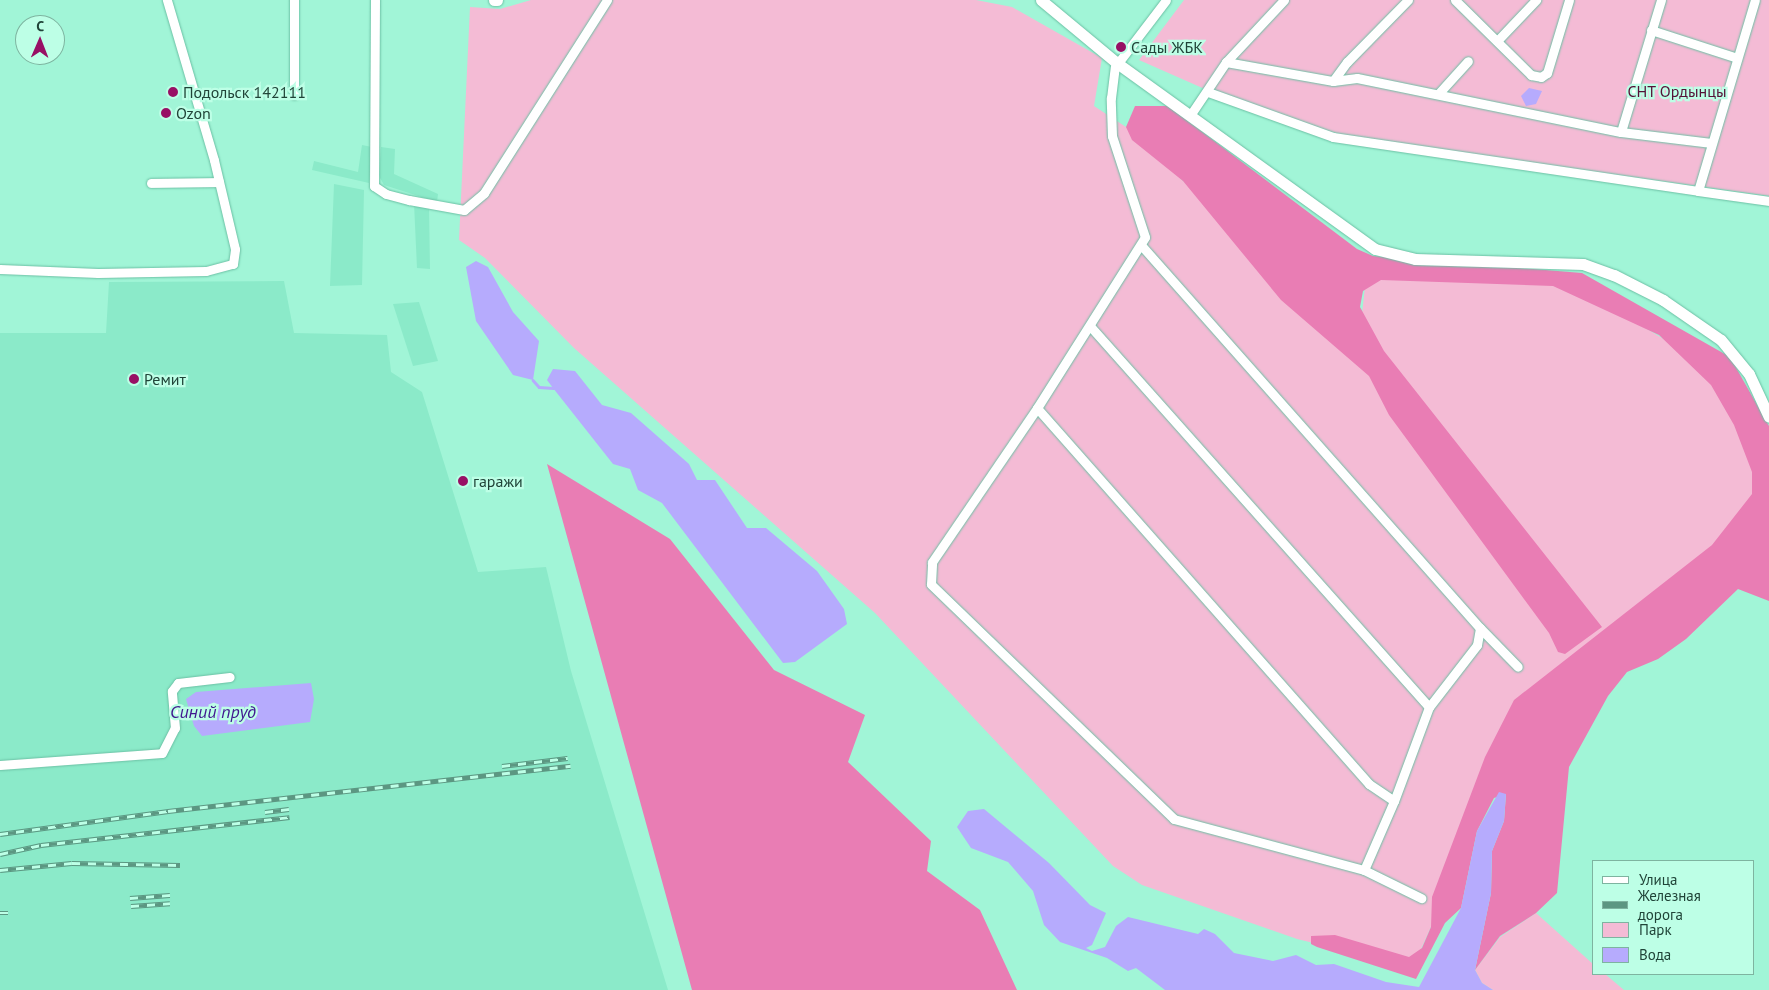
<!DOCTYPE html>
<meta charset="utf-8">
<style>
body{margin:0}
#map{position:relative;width:1769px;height:990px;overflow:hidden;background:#a1f5d7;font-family:"PT Sans",sans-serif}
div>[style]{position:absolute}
.built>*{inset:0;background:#8beac9}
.green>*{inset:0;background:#f4bbd5}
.forest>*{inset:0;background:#e97db4}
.water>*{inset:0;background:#b6abfd}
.stream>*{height:2.5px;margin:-1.25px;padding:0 1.25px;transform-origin:1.25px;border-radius:1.25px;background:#b6abfd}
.roads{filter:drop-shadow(0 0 1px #6cc0a4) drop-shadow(0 0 1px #6cc0a4)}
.minor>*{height:9px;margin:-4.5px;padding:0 4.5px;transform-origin:4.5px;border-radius:4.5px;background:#fff}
.tertiary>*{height:11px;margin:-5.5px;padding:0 5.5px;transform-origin:5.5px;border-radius:5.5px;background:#fff}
.rail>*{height:4.5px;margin-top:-2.25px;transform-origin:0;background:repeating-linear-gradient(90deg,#bdffe6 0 8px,#5c9782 0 16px);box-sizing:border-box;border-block:1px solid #5c9782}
.dots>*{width:14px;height:14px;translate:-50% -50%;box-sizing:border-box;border:2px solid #bdffe6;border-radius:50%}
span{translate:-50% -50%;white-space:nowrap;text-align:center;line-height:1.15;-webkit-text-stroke:4.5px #bdffe6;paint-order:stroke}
.poi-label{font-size:16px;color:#204438}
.left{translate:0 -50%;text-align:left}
.park-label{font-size:16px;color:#551238}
.water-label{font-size:18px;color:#41188f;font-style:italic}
.legend{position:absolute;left:1592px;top:860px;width:162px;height:115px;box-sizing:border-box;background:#bdffe6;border:1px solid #7eb4a0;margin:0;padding:6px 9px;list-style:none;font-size:15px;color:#204438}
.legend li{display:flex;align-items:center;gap:10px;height:25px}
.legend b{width:25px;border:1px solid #7eb4a0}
.north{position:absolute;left:15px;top:15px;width:50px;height:50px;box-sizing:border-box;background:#bdffe6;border:1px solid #7eb4a0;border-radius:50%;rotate:1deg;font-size:14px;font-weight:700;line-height:20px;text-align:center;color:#204438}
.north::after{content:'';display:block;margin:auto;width:18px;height:22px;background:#981065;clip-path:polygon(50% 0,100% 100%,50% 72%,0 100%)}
</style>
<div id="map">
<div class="built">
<i style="clip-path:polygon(362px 145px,372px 147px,369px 183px,312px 170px,314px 161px,358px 172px)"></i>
<i style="clip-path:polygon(381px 147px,395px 149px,394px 174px,438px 194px,437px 202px,384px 185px,379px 176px)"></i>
<i style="clip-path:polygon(334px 184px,364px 190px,362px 285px,330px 286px)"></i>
<i style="clip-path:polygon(414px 203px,429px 208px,430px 269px,417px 268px)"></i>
<i style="clip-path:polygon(284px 281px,294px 333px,387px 335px,391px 372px,422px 392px,478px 572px,546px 567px,571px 671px,668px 990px,0 990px,0 333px,106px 333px,109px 282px)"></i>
<i style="clip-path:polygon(419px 302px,438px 361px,413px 366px,393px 304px)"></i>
</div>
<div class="green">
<i style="clip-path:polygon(531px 0,976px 0,1012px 7px,1102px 58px,1094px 106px,1126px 127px,1183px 181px,1361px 323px,1366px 277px,1572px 284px,1707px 365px,1762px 457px,1762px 493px,1721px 548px,1516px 713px,1459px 864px,1413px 967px,1297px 939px,1142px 885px,1113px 866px,875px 613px,574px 348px,485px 258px,459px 240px,470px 7px,500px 9px)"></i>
<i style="clip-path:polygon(1184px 0,1769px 0,1769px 196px,1354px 138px,1250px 109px,1139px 60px)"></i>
<i style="clip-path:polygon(1536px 913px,1593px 964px,1593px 974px,1605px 974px,1624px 990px,1493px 990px,1482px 983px,1475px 970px,1500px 937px)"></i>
</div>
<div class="forest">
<i style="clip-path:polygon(1135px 106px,1168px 106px,1357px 249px,1373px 256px,1582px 273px,1730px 357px,1769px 426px,1769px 601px,1738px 589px,1686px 639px,1658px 659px,1627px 672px,1608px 696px,1569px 767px,1557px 893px,1536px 913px,1500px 936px,1475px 970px,1491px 893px,1492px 851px,1504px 821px,1506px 794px,1494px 798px,1477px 831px,1461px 908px,1445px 923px,1416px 979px,1317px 947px,1311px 944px,1311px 936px,1335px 935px,1409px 957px,1422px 948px,1431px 927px,1432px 897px,1485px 757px,1514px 700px,1712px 545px,1752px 494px,1752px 472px,1734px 425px,1711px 385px,1659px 335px,1553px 286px,1381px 280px,1363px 291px,1360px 307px,1384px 351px,1602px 627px,1565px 654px,1558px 652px,1549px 633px,1389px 415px,1369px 376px,1281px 300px,1183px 181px,1132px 140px,1126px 127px)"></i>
<i style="clip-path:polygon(547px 464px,670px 539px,774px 670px,865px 715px,848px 762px,931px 841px,927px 871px,980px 910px,1017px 990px,692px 990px)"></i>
</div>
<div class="water">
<i style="clip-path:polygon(1529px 88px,1542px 91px,1536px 104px,1526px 106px,1521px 96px)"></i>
<i style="clip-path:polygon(476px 261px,488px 267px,513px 312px,539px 341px,533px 380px,513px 375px,476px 321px,466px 267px)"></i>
<i style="clip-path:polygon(553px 369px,575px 371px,602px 405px,631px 413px,689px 464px,697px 480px,715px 480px,747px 528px,766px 528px,817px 571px,844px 609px,847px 624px,795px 662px,783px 663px,662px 503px,638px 490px,630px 469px,613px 464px,553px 388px,547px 380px)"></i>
<i style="clip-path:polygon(311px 683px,314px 699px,310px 722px,202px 736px,194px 726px,186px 699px,196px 692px)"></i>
<i style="clip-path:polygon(1499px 792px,1506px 794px,1504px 821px,1492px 851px,1491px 893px,1475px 970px,1482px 983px,1493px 990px,1165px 990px,1136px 968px,1128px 971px,1107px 958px,1060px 942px,1044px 925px,1033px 891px,1008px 862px,971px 848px,957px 827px,968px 811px,984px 809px,1049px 863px,1090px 905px,1106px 913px,1092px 945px,1086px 948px,1092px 951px,1105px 947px,1116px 926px,1128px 917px,1198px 934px,1204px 929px,1215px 934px,1234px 953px,1273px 961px,1296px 955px,1316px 965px,1334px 964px,1386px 982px,1419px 987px,1461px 908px,1477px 831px)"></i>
</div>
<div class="stream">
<i style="left:533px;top:380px;width:9px;rotate:49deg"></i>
<i style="left:539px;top:387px;width:14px;rotate:4deg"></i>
</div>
<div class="roads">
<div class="minor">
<i style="left:294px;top:0;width:95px;rotate:90deg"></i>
<i style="left:375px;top:0;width:186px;rotate:90.3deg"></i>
<i style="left:374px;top:186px;width:14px;rotate:34deg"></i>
<i style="left:386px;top:194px;width:24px;rotate:15deg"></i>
<i style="left:409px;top:200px;width:56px;rotate:10.3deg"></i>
<i style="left:464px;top:210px;width:26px;rotate:-40deg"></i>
<i style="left:484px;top:193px;width:229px;rotate:-57.5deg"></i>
<i style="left:1455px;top:0;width:107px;rotate:44.6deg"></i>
<i style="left:1531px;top:75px;width:10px;rotate:11deg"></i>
<i style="left:1541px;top:77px;width:7px;rotate:-34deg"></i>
<i style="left:1547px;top:73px;width:76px;rotate:-73.2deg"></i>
<i style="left:1661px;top:0;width:138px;rotate:106.9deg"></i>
<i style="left:1621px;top:132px;width:91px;rotate:7deg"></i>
<i style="left:1651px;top:30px;width:90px;rotate:18deg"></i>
<i style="left:1497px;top:41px;width:57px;rotate:-46.4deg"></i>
<i style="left:1226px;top:62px;width:85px;rotate:-46.9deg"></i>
<i style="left:1333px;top:81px;width:24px;rotate:-54deg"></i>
<i style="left:1347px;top:62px;width:87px;rotate:-45.5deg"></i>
<i style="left:1208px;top:92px;width:133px;rotate:19.8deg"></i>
<i style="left:1333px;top:137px;width:369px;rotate:8.4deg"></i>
<i style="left:1698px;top:191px;width:199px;rotate:-73.4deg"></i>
<i style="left:1439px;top:93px;width:43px;rotate:-47.8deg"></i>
<i style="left:1191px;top:114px;width:63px;rotate:-56.1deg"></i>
<i style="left:1226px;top:62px;width:109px;rotate:10.1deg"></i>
<i style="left:1333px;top:81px;width:24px;rotate:-7deg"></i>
<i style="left:1357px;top:78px;width:269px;rotate:11.6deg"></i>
<i style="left:151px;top:183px;width:68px;rotate:-0.8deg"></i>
<i style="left:1698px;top:191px;width:72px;rotate:8deg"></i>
<i style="left:1141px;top:245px;width:511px;rotate:48.49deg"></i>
<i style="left:1480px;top:628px;width:17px;rotate:100deg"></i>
<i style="left:1477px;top:645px;width:78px;rotate:127.7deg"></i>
<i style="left:1429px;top:707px;width:100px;rotate:110.4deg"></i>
<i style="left:1394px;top:801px;width:75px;rotate:113.5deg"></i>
<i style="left:1364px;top:870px;width:197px;rotate:-165deg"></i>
<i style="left:1174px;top:819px;width:338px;rotate:-136deg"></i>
<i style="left:931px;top:584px;width:22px;rotate:-87deg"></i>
<i style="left:932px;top:562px;width:186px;rotate:-55.7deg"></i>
<i style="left:1037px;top:408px;width:202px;rotate:-57.7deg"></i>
<i style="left:1145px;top:237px;width:106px;rotate:-108.1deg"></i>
<i style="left:1112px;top:136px;width:38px;rotate:-92deg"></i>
<i style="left:1111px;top:98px;width:31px;rotate:-83deg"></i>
<i style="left:1115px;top:67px;width:84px;rotate:-52.7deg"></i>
<i style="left:0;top:269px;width:98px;rotate:2.3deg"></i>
<i style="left:98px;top:273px;width:108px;rotate:-1.1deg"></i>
<i style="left:206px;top:271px;width:28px;rotate:-15deg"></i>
<i style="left:233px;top:264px;width:15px;rotate:-82deg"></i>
<i style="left:235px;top:249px;width:91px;rotate:-103.3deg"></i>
<i style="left:214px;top:160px;width:167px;rotate:-106.4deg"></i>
<i style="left:1090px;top:326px;width:510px;rotate:48.34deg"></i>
<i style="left:1037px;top:408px;width:502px;rotate:48.56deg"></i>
<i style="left:1369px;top:784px;width:30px;rotate:34deg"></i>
<i style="left:1480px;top:628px;width:54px;rotate:45.7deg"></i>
<i style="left:0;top:765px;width:162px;rotate:-4.2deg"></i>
<i style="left:162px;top:753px;width:28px;rotate:-63deg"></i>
<i style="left:175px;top:728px;width:37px;rotate:-95deg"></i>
<i style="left:172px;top:691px;width:10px;rotate:-53deg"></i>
<i style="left:178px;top:683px;width:52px;rotate:-6.6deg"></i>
<i style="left:1364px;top:870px;width:64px;rotate:26.2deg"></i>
</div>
<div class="tertiary">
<i style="left:494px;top:0;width:3px"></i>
<i style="left:1041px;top:0;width:99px;rotate:39.7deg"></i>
<i style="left:1117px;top:63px;width:318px;rotate:35.8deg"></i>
<i style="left:1375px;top:249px;width:41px;rotate:14deg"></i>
<i style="left:1415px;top:259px;width:168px;rotate:1.7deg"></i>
<i style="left:1583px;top:264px;width:33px;rotate:20deg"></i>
<i style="left:1614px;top:275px;width:55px;rotate:27deg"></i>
<i style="left:1663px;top:300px;width:70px;rotate:34.6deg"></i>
<i style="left:1721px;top:340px;width:44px;rotate:50.5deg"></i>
<i style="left:1749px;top:374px;width:47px;rotate:65.1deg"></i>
</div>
</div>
<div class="rail">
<i style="left:502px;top:766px;width:66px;rotate:-6.9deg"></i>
<i style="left:265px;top:812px;width:24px;rotate:-7deg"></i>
<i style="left:0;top:834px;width:170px;rotate:-7.8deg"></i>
<i style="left:168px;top:811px;width:405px;rotate:-6.4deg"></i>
<i style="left:0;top:854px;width:42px;rotate:-12.4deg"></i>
<i style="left:41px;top:845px;width:250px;rotate:-6.4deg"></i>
<i style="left:0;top:870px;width:72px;rotate:-5.6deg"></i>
<i style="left:72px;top:863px;width:108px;rotate:1.1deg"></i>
<i style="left:130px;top:898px;width:40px;rotate:-4.3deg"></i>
<i style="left:131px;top:906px;width:39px;rotate:-4deg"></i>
<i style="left:0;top:913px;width:8px"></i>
</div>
<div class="dots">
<i style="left:1121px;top:47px;background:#981065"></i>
<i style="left:173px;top:92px;background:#981065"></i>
<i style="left:166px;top:113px;background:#981065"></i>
<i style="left:134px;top:379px;background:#981065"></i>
<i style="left:463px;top:481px;background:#981065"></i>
</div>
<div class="poi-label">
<span class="left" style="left:1131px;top:47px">Сады ЖБК</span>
<span class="left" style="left:183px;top:92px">Подольск 142111</span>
<span class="left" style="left:176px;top:113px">Ozon</span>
<span class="left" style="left:144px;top:379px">Ремит</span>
<span class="left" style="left:473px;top:481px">гаражи</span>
</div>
<div class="park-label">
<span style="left:1677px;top:91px">СНТ Ордынцы</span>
</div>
<div class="water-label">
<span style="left:213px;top:712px">Синий пруд</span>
</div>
<ul class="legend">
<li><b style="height:6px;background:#fff"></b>Улица</li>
<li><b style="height:6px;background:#5c9782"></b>Железная дорога</li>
<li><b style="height:14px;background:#f4bbd5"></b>Парк</li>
<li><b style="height:14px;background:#b6abfd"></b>Вода</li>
</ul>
<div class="north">С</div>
</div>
